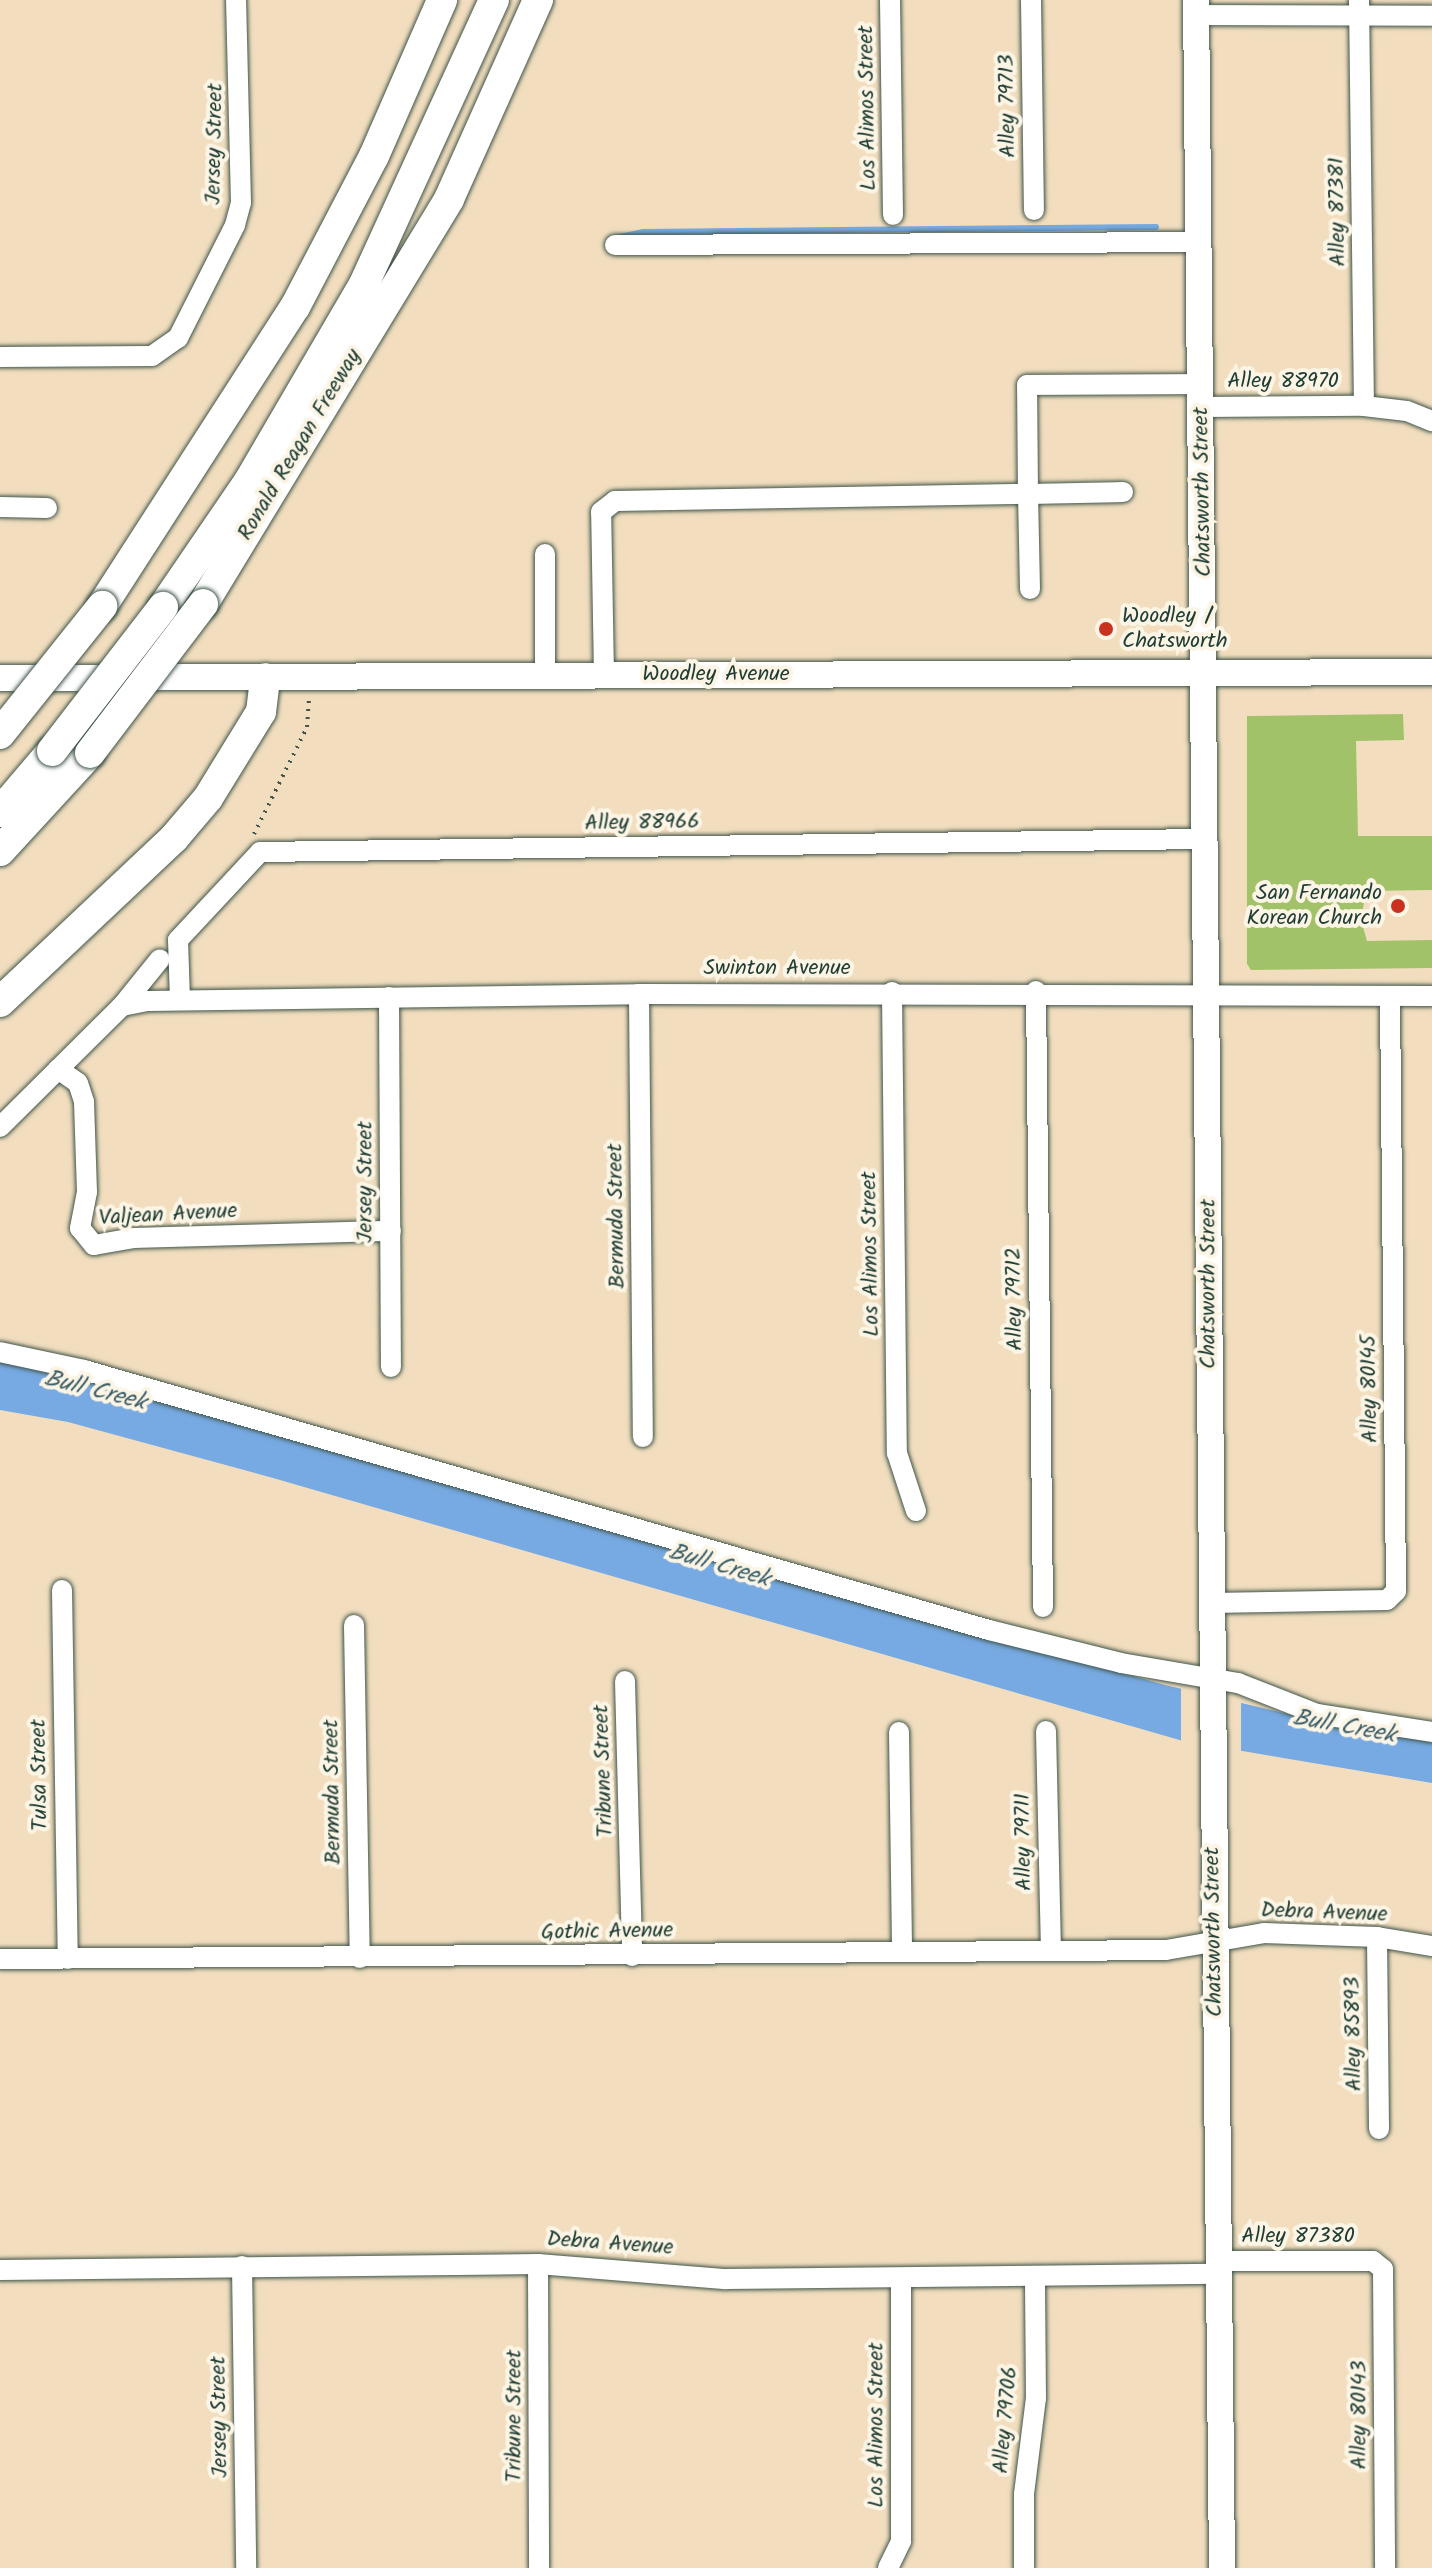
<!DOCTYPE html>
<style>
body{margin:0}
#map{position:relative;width:1432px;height:2568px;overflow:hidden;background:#f2debf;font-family:Kalam,sans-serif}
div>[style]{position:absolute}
.green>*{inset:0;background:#a2c26a}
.water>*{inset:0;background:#77a9e2}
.pier>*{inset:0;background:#f2debf}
.stream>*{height:6px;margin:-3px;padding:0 3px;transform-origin:3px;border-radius:3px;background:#77a9e2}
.path>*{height:4px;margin-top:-2px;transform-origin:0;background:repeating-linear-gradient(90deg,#3f5549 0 2px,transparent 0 8px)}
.roads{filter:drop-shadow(0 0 2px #3f5549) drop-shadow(0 0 2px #3f5549)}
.minor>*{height:20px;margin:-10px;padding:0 10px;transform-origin:10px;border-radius:10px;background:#fff}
.major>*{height:26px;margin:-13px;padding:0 13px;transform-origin:13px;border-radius:13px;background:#fff}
.highway>*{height:30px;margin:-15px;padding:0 15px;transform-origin:15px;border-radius:15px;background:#fff}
.bridges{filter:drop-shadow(0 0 2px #3f5549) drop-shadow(0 0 2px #3f5549)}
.highway-bridge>*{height:30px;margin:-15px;padding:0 15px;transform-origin:15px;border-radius:15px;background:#fff}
.dots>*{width:22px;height:22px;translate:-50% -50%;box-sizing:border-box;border:4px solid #fcf5e5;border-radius:50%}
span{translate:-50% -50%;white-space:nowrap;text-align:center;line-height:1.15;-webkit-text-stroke:8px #fcf5e5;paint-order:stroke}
.street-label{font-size:22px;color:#1f3d34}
.poi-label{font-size:22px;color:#1f3d34}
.left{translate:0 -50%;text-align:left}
.right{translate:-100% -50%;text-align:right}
.water-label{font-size:24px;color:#395d68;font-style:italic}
</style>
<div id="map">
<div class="green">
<i style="clip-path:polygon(1403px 714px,1404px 740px,1356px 741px,1358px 836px,1432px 836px,1432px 890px,1366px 891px,1361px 920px,1367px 941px,1432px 940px,1432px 968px,1251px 970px,1247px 964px,1247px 716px)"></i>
</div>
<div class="water">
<i style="clip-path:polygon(0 1362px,59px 1373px,1165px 1685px,1309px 1719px,1432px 1738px,1432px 1783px,1183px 1741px,273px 1478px,68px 1422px,0 1410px)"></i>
</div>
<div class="pier">
<i style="clip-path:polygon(1181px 1683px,1241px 1697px,1241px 1754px,1181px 1745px)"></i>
</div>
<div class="stream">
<i style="left:620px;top:237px;width:24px;rotate:-12deg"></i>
<i style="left:643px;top:232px;width:513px;rotate:-0.56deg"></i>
</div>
<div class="path">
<i style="left:254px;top:834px;width:119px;rotate:-63.6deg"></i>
<i style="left:307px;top:727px;width:27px;rotate:-86deg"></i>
</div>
<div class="roads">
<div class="minor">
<i style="left:890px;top:0;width:215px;rotate:89.2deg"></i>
<i style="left:1031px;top:0;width:210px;rotate:89.2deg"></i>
<i style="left:1359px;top:0;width:406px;rotate:89.3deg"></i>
<i style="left:1196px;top:15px;width:236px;rotate:0.2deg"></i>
<i style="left:615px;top:245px;width:585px;rotate:-0.29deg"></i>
<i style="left:0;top:357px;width:152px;rotate:-0.4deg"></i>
<i style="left:152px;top:356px;width:32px;rotate:-35deg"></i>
<i style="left:178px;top:338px;width:127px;rotate:-63.2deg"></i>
<i style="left:235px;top:225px;width:23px;rotate:-75deg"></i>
<i style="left:241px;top:203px;width:203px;rotate:-91.4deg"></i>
<i style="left:1202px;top:407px;width:162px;rotate:-0.4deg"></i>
<i style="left:1364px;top:406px;width:43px;rotate:6.6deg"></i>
<i style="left:1407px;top:411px;width:27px;rotate:22deg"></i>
<i style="left:0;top:507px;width:47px;rotate:1.2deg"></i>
<i style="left:545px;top:554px;width:122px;rotate:90deg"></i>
<i style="left:1030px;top:589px;width:95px;rotate:-91.2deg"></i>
<i style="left:1028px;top:494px;width:95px;rotate:-1.2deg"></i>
<i style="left:604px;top:676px;width:164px;rotate:-91deg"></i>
<i style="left:601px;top:512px;width:18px;rotate:-38deg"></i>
<i style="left:615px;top:501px;width:413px;rotate:-1deg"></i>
<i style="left:1028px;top:494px;width:109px;rotate:-90.5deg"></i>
<i style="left:1027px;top:385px;width:174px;rotate:-0.3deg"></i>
<i style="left:1036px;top:991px;width:616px;rotate:89.35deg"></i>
<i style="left:892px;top:992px;width:461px;rotate:89.4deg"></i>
<i style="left:897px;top:1453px;width:61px;rotate:71.9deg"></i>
<i style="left:639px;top:994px;width:443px;rotate:89.5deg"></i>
<i style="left:389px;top:997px;width:370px;rotate:89.7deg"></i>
<i style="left:180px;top:1000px;width:60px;rotate:-91.9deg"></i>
<i style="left:178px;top:940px;width:120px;rotate:-47deg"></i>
<i style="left:260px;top:852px;width:946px;rotate:-0.79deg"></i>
<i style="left:122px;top:1006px;width:26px;rotate:-11deg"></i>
<i style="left:148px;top:1001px;width:491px;rotate:-0.8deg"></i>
<i style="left:639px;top:994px;width:793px;rotate:0.14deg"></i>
<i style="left:58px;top:1069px;width:24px;rotate:35deg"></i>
<i style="left:78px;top:1083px;width:20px;rotate:72deg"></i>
<i style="left:84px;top:1102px;width:90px;rotate:88.1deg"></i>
<i style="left:87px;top:1192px;width:37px;rotate:101deg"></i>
<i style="left:80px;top:1228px;width:22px;rotate:51deg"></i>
<i style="left:94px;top:1245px;width:41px;rotate:-9.9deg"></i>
<i style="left:134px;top:1238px;width:257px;rotate:-1.6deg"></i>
<i style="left:0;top:1127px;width:172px;rotate:-44.8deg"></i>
<i style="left:122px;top:1006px;width:60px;rotate:-51deg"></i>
<i style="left:0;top:1352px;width:86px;rotate:12.1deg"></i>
<i style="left:84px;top:1370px;width:942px;rotate:16.03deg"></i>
<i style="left:989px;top:1630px;width:136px;rotate:14deg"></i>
<i style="left:1121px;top:1663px;width:119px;rotate:9.7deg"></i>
<i style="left:1238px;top:1683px;width:85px;rotate:21.4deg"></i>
<i style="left:1317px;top:1714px;width:116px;rotate:8.9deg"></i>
<i style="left:62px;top:1590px;width:369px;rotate:89.1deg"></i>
<i style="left:1211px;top:1603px;width:176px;rotate:-1deg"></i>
<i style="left:1387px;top:1600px;width:13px;rotate:-45deg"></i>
<i style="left:1396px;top:1591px;width:594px;rotate:-90.58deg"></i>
<i style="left:354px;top:1625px;width:333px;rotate:89deg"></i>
<i style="left:625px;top:1681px;width:275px;rotate:88.5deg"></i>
<i style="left:1046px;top:1731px;width:220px;rotate:88.7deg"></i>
<i style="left:899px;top:1732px;width:220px;rotate:89.2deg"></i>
<i style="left:1377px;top:1937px;width:192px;rotate:89.4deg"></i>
<i style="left:0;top:1959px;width:1166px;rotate:-0.44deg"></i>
<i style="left:1166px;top:1950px;width:99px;rotate:-9.8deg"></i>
<i style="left:1264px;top:1933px;width:113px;rotate:2deg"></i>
<i style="left:1377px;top:1937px;width:56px;rotate:9.3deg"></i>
<i style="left:1217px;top:2261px;width:156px"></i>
<i style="left:1373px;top:2261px;width:13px;rotate:39deg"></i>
<i style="left:1383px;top:2269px;width:299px;rotate:89.6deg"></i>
<i style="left:538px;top:2264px;width:304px;rotate:89.8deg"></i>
<i style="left:242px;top:2266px;width:302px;rotate:89.2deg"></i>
<i style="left:0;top:2270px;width:538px;rotate:-0.64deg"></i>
<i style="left:538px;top:2264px;width:189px;rotate:4.6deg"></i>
<i style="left:726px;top:2279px;width:491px;rotate:-0.6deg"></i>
<i style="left:888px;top:2568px;width:30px;rotate:-64deg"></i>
<i style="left:901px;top:2541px;width:263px;rotate:-90deg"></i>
<i style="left:1024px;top:2568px;width:74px;rotate:-90deg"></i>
<i style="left:1024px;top:2494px;width:97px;rotate:-82.9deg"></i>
<i style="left:1036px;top:2398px;width:121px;rotate:-90.5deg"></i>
</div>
<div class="major">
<i style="left:1196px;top:0;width:2568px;rotate:89.42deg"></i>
<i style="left:0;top:678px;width:1432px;rotate:-0.24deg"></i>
</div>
<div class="highway">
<i style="left:203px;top:604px;width:474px;rotate:-58.7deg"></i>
<i style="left:449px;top:199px;width:218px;rotate:-65.9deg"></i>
<i style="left:102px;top:606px;width:356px;rotate:-57.2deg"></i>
<i style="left:295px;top:307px;width:170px;rotate:-62.4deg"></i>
<i style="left:374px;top:156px;width:170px;rotate:-66.4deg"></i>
<i style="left:163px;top:607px;width:153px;rotate:-55.7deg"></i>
<i style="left:249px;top:481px;width:228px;rotate:-59.7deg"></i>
<i style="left:364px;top:284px;width:312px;rotate:-65.4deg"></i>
<i style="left:0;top:812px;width:80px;rotate:-49.6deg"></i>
<i style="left:0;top:851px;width:133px;rotate:-47.4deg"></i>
<i style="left:0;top:1002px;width:239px;rotate:-43.3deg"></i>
<i style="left:174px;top:838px;width:52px;rotate:-49.6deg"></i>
<i style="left:208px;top:798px;width:101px;rotate:-58.4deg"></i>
<i style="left:261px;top:712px;width:34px;rotate:-83deg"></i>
</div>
</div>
<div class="bridges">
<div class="highway-bridge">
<i style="left:0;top:734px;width:164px;rotate:-51.4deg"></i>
<i style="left:52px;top:751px;width:182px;rotate:-52.4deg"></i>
<i style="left:90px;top:753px;width:187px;rotate:-52.8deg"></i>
</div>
</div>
<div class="dots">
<i style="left:1106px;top:629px;background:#c8321e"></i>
<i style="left:1398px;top:906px;background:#c8321e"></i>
</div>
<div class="street-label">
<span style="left:1008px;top:106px;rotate:-91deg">Alley 79713</span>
<span style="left:868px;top:108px;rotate:-91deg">Los Alimos Street</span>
<span style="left:215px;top:144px;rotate:-89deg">Jersey Street</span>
<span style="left:1338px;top:212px;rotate:-91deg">Alley 87381</span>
<span style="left:1283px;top:382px">Alley 88970</span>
<span style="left:300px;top:445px;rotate:-59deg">Ronald Reagan Freeway</span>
<span style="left:1203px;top:492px;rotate:-91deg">Chatsworth Street</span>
<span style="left:716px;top:675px">Woodley Avenue</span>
<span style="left:642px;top:823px;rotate:-1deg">Alley 88966</span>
<span style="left:777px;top:969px">Swinton Avenue</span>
<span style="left:366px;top:1182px;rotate:-90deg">Jersey Street</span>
<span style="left:168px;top:1215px;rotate:-3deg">Valjean Avenue</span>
<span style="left:617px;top:1216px;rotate:-91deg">Bermuda Street</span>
<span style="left:871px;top:1254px;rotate:-91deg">Los Alimos Street</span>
<span style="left:1209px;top:1284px;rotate:-90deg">Chatsworth Street</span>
<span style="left:1015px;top:1299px;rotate:-91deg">Alley 79712</span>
<span style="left:1370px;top:1389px;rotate:-91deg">Alley 80145</span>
<span style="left:604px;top:1771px;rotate:-92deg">Tribune Street</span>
<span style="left:40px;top:1775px;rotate:-91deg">Tulsa Street</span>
<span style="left:333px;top:1792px;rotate:-91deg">Bermuda Street</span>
<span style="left:1024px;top:1842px;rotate:-91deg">Alley 79711</span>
<span style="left:1324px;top:1913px;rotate:2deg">Debra Avenue</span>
<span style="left:607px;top:1932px;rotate:-1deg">Gothic Avenue</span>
<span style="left:1214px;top:1932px;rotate:-91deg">Chatsworth Street</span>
<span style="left:1354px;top:2034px;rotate:-91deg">Alley 85893</span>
<span style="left:1298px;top:2237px">Alley 87380</span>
<span style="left:610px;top:2244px;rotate:4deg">Debra Avenue</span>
<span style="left:1360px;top:2415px;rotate:-90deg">Alley 80143</span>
<span style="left:515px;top:2416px;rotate:-90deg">Tribune Street</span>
<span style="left:220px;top:2417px;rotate:-91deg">Jersey Street</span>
<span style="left:1006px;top:2420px;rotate:-85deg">Alley 79706</span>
<span style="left:877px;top:2425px;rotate:-90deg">Los Alimos Street</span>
</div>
<div class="poi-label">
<span class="left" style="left:1122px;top:629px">Woodley /<br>Chatsworth</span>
<span class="right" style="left:1382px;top:906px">San Fernando<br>Korean Church</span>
</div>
<div class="water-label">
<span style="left:95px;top:1391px;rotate:14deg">Bull Creek</span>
<span style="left:719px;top:1566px;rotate:16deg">Bull Creek</span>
<span style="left:1344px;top:1727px;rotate:10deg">Bull Creek</span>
</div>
</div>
